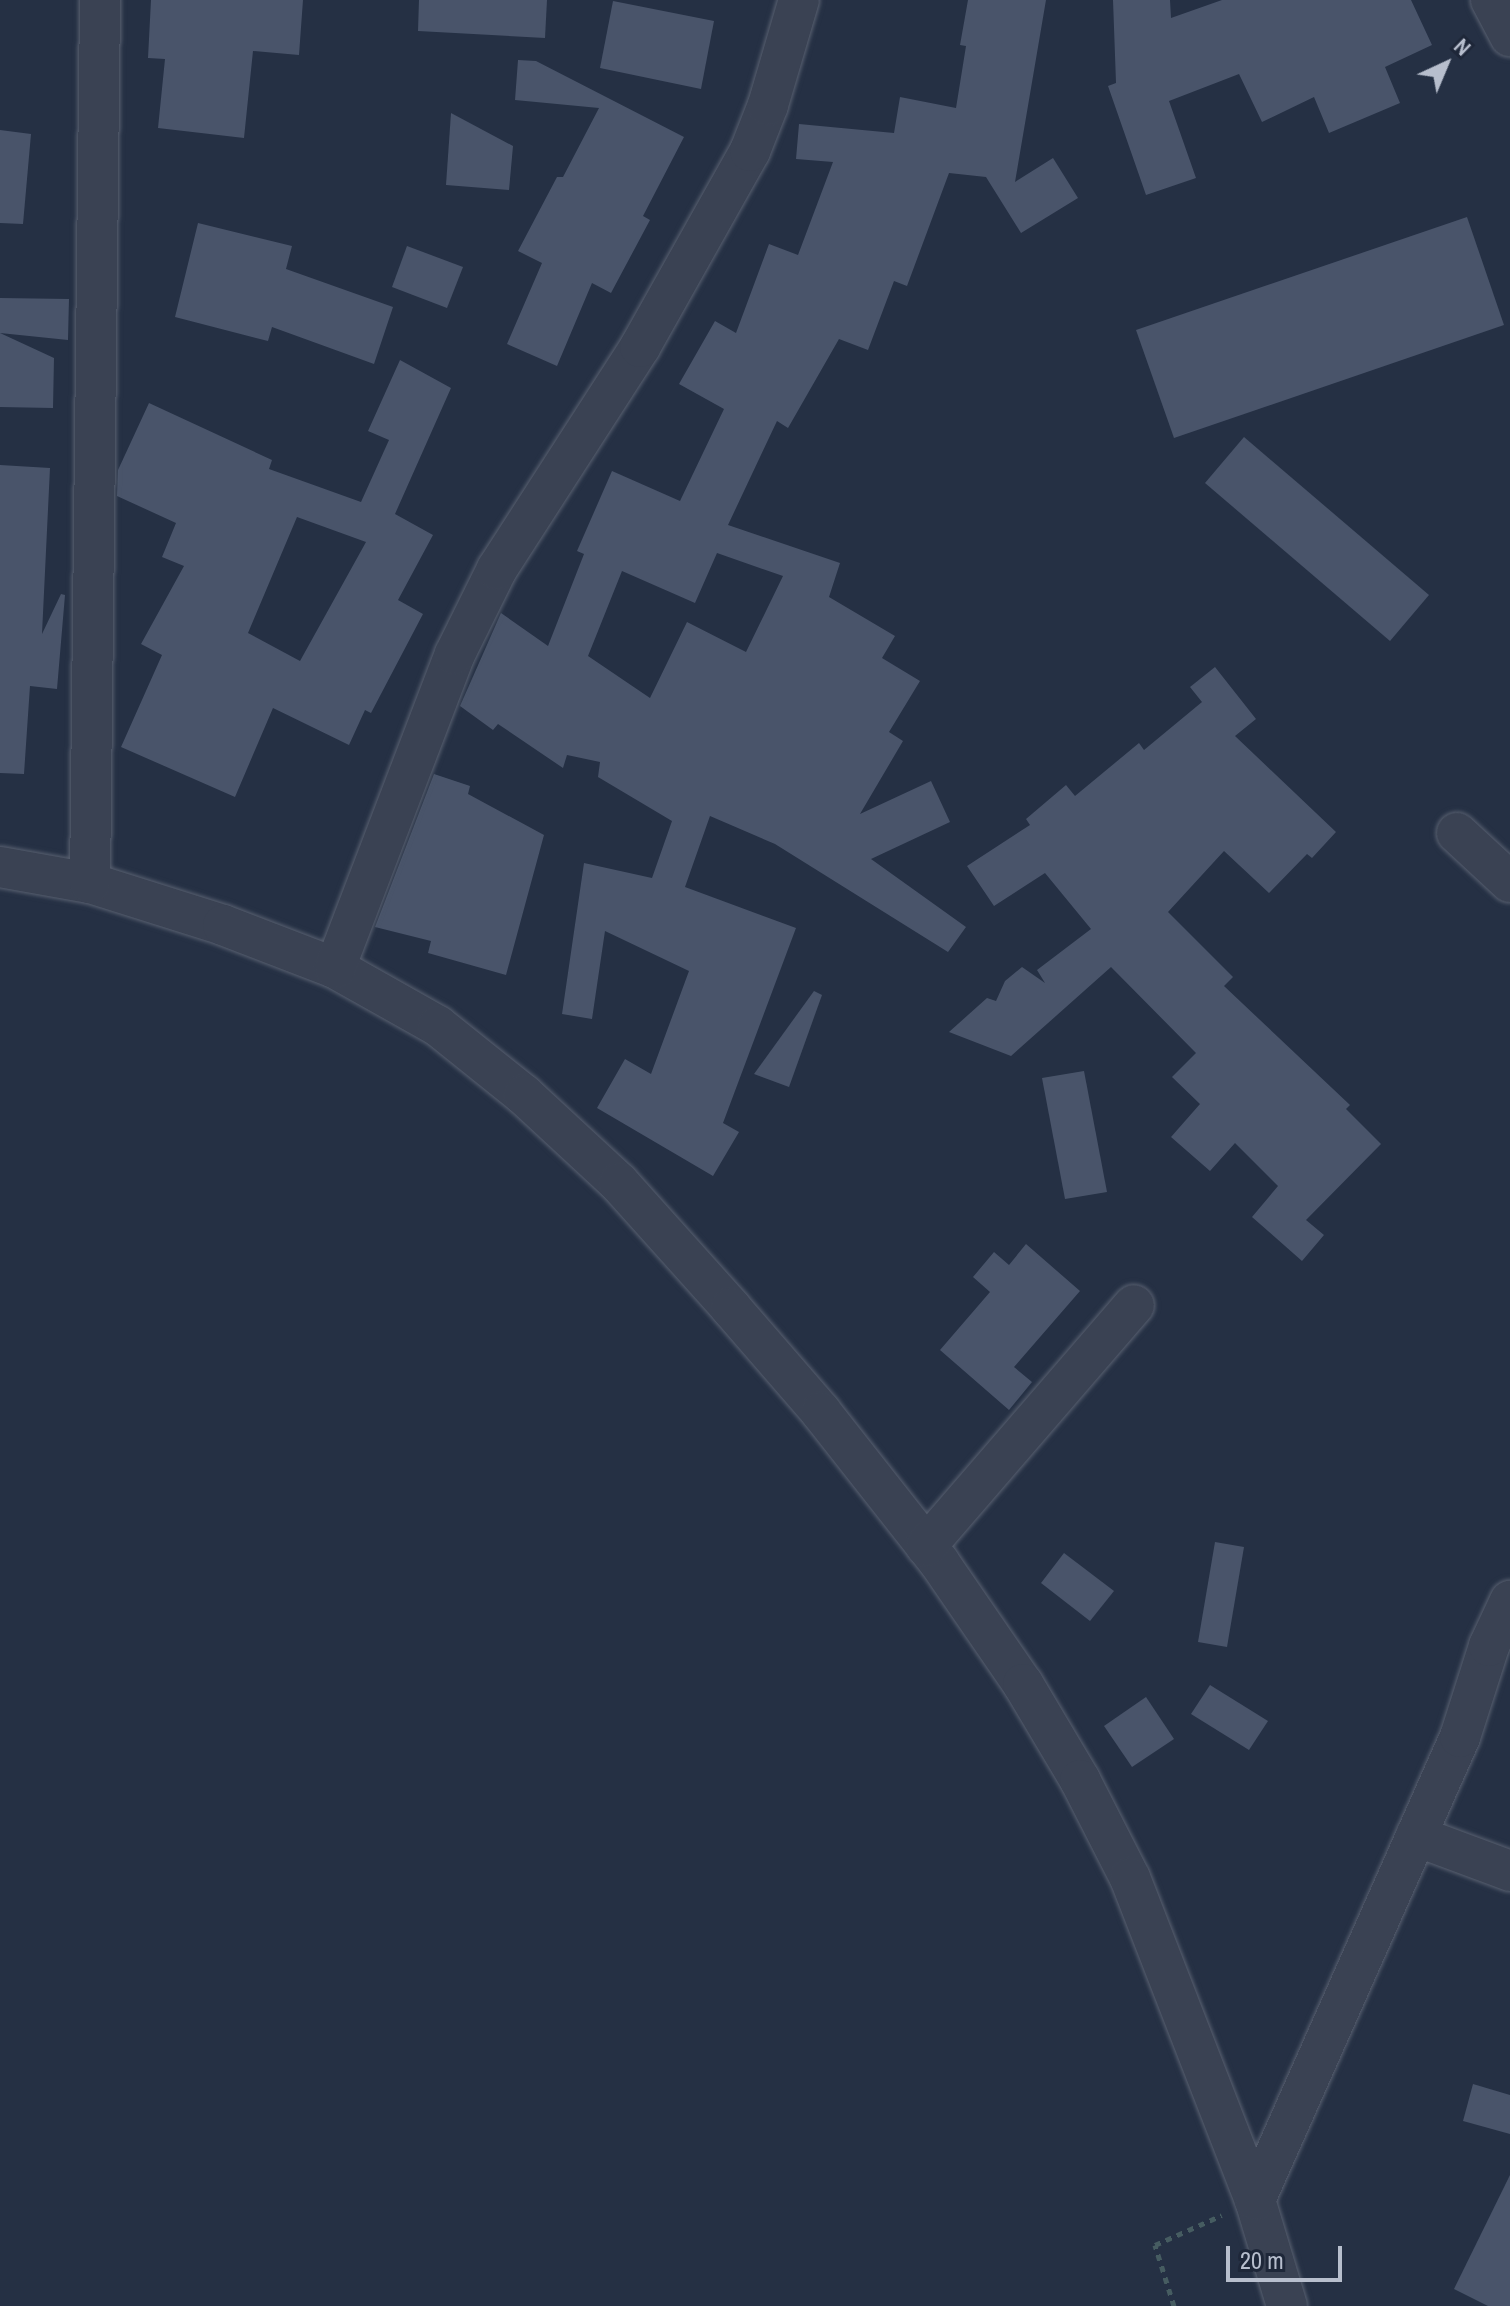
<!DOCTYPE html>
<style>
body{margin:0}
#map{position:relative;width:1510px;height:2306px;overflow:hidden;background:#253044;font-family:"Archivo Narrow",sans-serif}
div>[style]{position:absolute}
.building>*{inset:0;background:#49546a}
.path>*{height:5px;margin-top:-2.5px;transform-origin:0;background:repeating-linear-gradient(90deg,#465c61 0 6px,transparent 0 12px)}
.roads{filter:drop-shadow(0 0 2px #586070) drop-shadow(0 0 2px #586070)}
.minor>*{height:40px;margin:-20px;padding:0 20px;transform-origin:20px;border-radius:20px;background:#3a4253}
span{translate:-50% -50%;white-space:nowrap;text-align:center;line-height:1.15;-webkit-text-stroke:6px #1e2739;paint-order:stroke}
.north{position:absolute;left:1406px;top:24px;width:80px;height:80px;-webkit-text-stroke:6px #1e2739;paint-order:stroke;rotate:44deg;font-size:22px;font-weight:700;line-height:32px;text-align:center;color:#b7becd}
.north::after{content:'';display:block;margin:auto;width:28px;height:36px;background:#b7becd;clip-path:polygon(50% 0,100% 100%,50% 72%,0 100%)}
.scale{position:absolute;left:1226px;top:2246px;width:116px;height:36px;box-sizing:border-box;border:4px solid #b7becd;border-top:0;padding-left:10px;font-size:24px;line-height:28px;white-space:nowrap;color:#b7becd;-webkit-text-stroke:6px #1e2739;paint-order:stroke}
</style>
<div id="map">
<div class="building">
<i style="clip-path:polygon(151px 0,303px 0,299px 55px,253px 51px,244px 138px,158px 128px,165px 59px,148px 58px)"></i>
<i style="clip-path:polygon(419px 0,547px 0,545px 38px,418px 31px)"></i>
<i style="clip-path:polygon(evenodd,968px 0,1046px 0,1015px 182px,1053px 158px,1078px 198px,1021px 233px,986px 177px,949px 173px,907px 286px,894px 281px,868px 350px,839px 339px,788px 428px,777px 421px,728px 525px,840px 563px,829px 597px,895px 636px,882px 658px,920px 681px,889px 732px,903px 741px,860px 814px,931px 781px,950px 822px,871px 859px,966px 927px,948px 952px,775px 844px,710px 816px,685px 887px,796px 928px,723px 1123px,739px 1132px,713px 1176px,597px 1108px,625px 1059px,651px 1074px,689px 971px,605px 931px,592px 1019px,562px 1014px,584px 863px,652px 878px,672px 821px,598px 777px,600px 762px,567px 755px,563px 768px,498px 724px,493px 730px,460px 706px,501px 613px,548px 646px,584px 554px,577px 551px,612px 471px,680px 501px,724px 409px,679px 384px,715px 321px,736px 333px,769px 244px,798px 255px,833px 162px,796px 159px,799px 124px,894px 133px,900px 97px,956px 108px,966px 46px,960px 45px,968px 0,717px 553px,783px 576px,746px 652px,687px 622px,650px 698px,588px 656px,622px 571px,695px 603px,717px 553px)"></i>
<i style="clip-path:polygon(1113px 0,1170px 0,1171px 18px,1222px 0,1411px 0,1432px 45px,1385px 67px,1400px 103px,1329px 133px,1314px 97px,1262px 122px,1239px 74px,1169px 101px,1196px 178px,1146px 195px,1108px 86px,1116px 83px)"></i>
<i style="clip-path:polygon(613px 1px,714px 21px,701px 89px,600px 68px)"></i>
<i style="clip-path:polygon(518px 60px,536px 61px,684px 137px,643px 216px,650px 220px,611px 293px,592px 283px,557px 366px,507px 344px,542px 263px,518px 251px,557px 177px,563px 177px,599px 108px,515px 100px)"></i>
<i style="clip-path:polygon(451px 113px,513px 146px,509px 190px,446px 185px)"></i>
<i style="clip-path:polygon(0 130px,31px 134px,23px 224px,0 223px)"></i>
<i style="clip-path:polygon(1467px 217px,1504px 325px,1174px 438px,1136px 330px)"></i>
<i style="clip-path:polygon(198px 223px,292px 246px,286px 269px,393px 307px,374px 364px,272px 327px,268px 341px,175px 317px)"></i>
<i style="clip-path:polygon(407px 246px,463px 267px,447px 308px,392px 287px)"></i>
<i style="clip-path:polygon(0 298px,69px 299px,68px 340px,0 333px,54px 358px,53px 408px,0 407px)"></i>
<i style="clip-path:polygon(evenodd,400px 360px,451px 388px,395px 514px,433px 535px,398px 600px,423px 614px,371px 713px,365px 710px,349px 745px,273px 708px,235px 797px,121px 747px,162px 655px,141px 644px,184px 566px,162px 557px,176px 523px,117px 496px,118px 470px,149px 403px,272px 460px,269px 469px,361px 502px,389px 440px,368px 431px,400px 360px,297px 517px,366px 542px,300px 661px,248px 633px,297px 517px)"></i>
<i style="clip-path:polygon(1244px 437px,1429px 595px,1390px 641px,1205px 483px)"></i>
<i style="clip-path:polygon(0 465px,50px 468px,42px 634px,61px 594px,65px 595px,57px 689px,30px 686px,24px 774px,0 773px)"></i>
<i style="clip-path:polygon(1215px 667px,1256px 719px,1235px 736px,1336px 832px,1312px 858px,1307px 854px,1269px 893px,1224px 851px,1168px 912px,1233px 977px,1224px 986px,1350px 1105px,1346px 1109px,1381px 1144px,1306px 1220px,1324px 1235px,1302px 1261px,1252px 1217px,1278px 1186px,1235px 1143px,1210px 1171px,1171px 1137px,1200px 1104px,1172px 1077px,1196px 1053px,1111px 967px,1011px 1056px,949px 1032px,987px 998px,996px 1001px,1005px 981px,1022px 967px,1045px 983px,1037px 970px,1091px 929px,1045px 873px,994px 906px,967px 866px,1030px 825px,1026px 819px,1066px 785px,1075px 796px,1139px 743px,1144px 750px,1202px 702px,1190px 687px)"></i>
<i style="clip-path:polygon(434px 774px,470px 786px,468px 794px,544px 835px,506px 975px,428px 953px,431px 941px,375px 927px)"></i>
<i style="clip-path:polygon(814px 991px,822px 995px,789px 1087px,754px 1074px)"></i>
<i style="clip-path:polygon(1084px 1071px,1107px 1192px,1065px 1199px,1042px 1078px)"></i>
<i style="clip-path:polygon(1026px 1244px,1080px 1291px,1014px 1367px,1032px 1382px,1009px 1410px,940px 1350px,990px 1292px,973px 1277px,994px 1252px,1009px 1265px)"></i>
<i style="clip-path:polygon(1215px 1542px,1244px 1547px,1227px 1647px,1198px 1642px)"></i>
<i style="clip-path:polygon(1064px 1553px,1114px 1591px,1090px 1621px,1041px 1583px)"></i>
<i style="clip-path:polygon(1210px 1685px,1268px 1721px,1249px 1750px,1191px 1714px)"></i>
<i style="clip-path:polygon(1146px 1697px,1174px 1739px,1132px 1767px,1104px 1726px)"></i>
<i style="clip-path:polygon(1473px 2084px,1510px 2095px,1510px 2134px,1463px 2121px)"></i>
<i style="clip-path:polygon(1510px 2175px,1510px 2306px,1488px 2306px,1454px 2289px)"></i>
</div>
<div class="path">
<i style="left:1174px;top:2306px;width:64px;rotate:-107.3deg"></i>
<i style="left:1155px;top:2245px;width:73px;rotate:-24.1deg"></i>
</div>
<div class="roads">
<div class="minor">
<i style="left:1491px;top:0;width:41px;rotate:62.2deg"></i>
<i style="left:1457px;top:833px;width:72px;rotate:42.8deg"></i>
<i style="left:0;top:867px;width:91px;rotate:10.1deg"></i>
<i style="left:90px;top:883px;width:139px;rotate:17.5deg"></i>
<i style="left:223px;top:925px;width:120px;rotate:21deg"></i>
<i style="left:335px;top:968px;width:118px;rotate:29.4deg"></i>
<i style="left:438px;top:1026px;width:110px;rotate:38.7deg"></i>
<i style="left:524px;top:1095px;width:129px;rotate:42.8deg"></i>
<i style="left:619px;top:1183px;width:168px;rotate:48.1deg"></i>
<i style="left:731px;top:1308px;width:138px;rotate:49.1deg"></i>
<i style="left:821px;top:1412px;width:191px;rotate:51.8deg"></i>
<i style="left:939px;top:1562px;width:148px;rotate:55.5deg"></i>
<i style="left:1023px;top:1684px;width:112px;rotate:59.3deg"></i>
<i style="left:1080px;top:1780px;width:110px;rotate:63deg"></i>
<i style="left:1130px;top:1878px;width:345px;rotate:68.8deg"></i>
<i style="left:1255px;top:2200px;width:111px;rotate:73.2deg"></i>
<i style="left:90px;top:883px;width:883px;rotate:-89.35deg"></i>
<i style="left:335px;top:968px;width:336px;rotate:-69.1deg"></i>
<i style="left:455px;top:654px;width:95px;rotate:-63.7deg"></i>
<i style="left:497px;top:569px;width:264px;rotate:-57.2deg"></i>
<i style="left:640px;top:347px;width:225px;rotate:-60.7deg"></i>
<i style="left:750px;top:151px;width:49px;rotate:-68.6deg"></i>
<i style="left:768px;top:105px;width:109px;rotate:-73.6deg"></i>
<i style="left:926px;top:1546px;width:318px;rotate:-49.2deg"></i>
<i style="left:1416px;top:1836px;width:100px;rotate:20.4deg"></i>
<i style="left:1255px;top:2200px;width:506px;rotate:-66.12deg"></i>
<i style="left:1460px;top:1737px;width:96px;rotate:-72.3deg"></i>
<i style="left:1489px;top:1646px;width:50px;rotate:-65deg"></i>
</div>
</div>
<div class="north">N</div>
<div class="scale">20 m</div>
</div>
